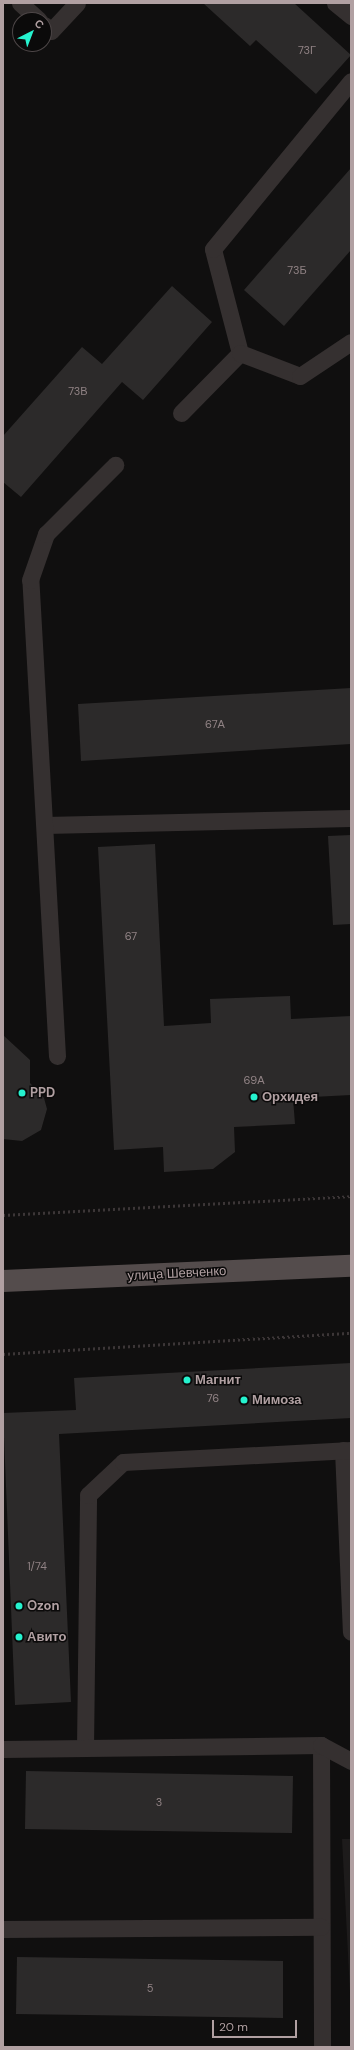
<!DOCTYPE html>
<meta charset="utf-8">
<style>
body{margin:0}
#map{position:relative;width:354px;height:2050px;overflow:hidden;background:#100f0f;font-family:"DM Sans",sans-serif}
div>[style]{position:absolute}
.built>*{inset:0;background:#1d1b1b}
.building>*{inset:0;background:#2c2a2a}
.path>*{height:2.5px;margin-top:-1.25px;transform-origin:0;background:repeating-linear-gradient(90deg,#3c3637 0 2px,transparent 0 5px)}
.service>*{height:17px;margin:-8.5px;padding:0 8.5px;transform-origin:8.5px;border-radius:8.5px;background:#353030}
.primary>*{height:22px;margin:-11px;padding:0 11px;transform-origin:11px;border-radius:11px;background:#544c4c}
.dots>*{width:11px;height:11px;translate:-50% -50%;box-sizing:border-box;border:2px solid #0b0a0a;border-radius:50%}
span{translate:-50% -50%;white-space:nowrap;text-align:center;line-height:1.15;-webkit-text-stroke:3px #0b0a0a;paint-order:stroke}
.number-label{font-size:11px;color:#908284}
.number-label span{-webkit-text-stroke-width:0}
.poi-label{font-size:13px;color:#b1a0a2;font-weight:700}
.left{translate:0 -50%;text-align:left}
.street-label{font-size:13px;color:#b1a0a2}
.frame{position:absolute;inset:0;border:4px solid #b1a0a2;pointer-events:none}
.north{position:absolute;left:12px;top:12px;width:40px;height:40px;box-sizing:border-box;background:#0b0a0a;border:1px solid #4d4647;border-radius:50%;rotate:42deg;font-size:11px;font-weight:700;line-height:16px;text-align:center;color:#b1a0a2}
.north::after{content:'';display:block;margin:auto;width:14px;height:18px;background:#25f2ce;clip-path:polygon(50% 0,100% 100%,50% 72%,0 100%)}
.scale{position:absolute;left:212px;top:2020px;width:85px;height:18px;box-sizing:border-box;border:2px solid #b1a0a2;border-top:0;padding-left:5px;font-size:12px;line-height:14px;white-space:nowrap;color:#b1a0a2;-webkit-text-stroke:3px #0b0a0a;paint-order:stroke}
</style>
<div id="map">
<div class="built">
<i style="clip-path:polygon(342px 1839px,351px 1839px,351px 2012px)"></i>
</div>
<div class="building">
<i style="clip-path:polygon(203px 3px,294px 3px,351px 55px,316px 94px,256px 40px,250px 46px)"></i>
<i style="clip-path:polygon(351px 168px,351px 250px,284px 326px,244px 290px)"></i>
<i style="clip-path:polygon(172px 286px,212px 322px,143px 400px,122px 382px,21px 497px,3px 482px,3px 436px,82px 347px,102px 364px)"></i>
<i style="clip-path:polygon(351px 688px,351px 744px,81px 761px,78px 704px)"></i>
<i style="clip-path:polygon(351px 835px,351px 924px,333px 925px,328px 836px)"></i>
<i style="clip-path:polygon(155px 844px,164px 1026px,211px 1023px,210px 999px,290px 996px,291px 1019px,351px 1016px,351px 1095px,293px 1098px,295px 1124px,234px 1127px,235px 1152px,213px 1169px,164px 1172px,163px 1147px,114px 1150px,98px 847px)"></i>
<i style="clip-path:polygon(3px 1035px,30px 1060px,30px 1083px,44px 1098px,47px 1109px,41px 1130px,22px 1141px,3px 1139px)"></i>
<i style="clip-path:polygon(351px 1363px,351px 1418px,59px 1434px,71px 1702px,15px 1705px,3px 1413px,76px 1410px,74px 1378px)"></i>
<i style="clip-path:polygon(26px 1771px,293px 1776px,292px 1833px,25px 1829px)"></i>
<i style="clip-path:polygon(17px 1957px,283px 1961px,283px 2018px,16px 2014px)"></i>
</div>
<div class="path">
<i style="left:3px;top:1215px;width:349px;rotate:-3.1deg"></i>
<i style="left:3px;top:1354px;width:349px;rotate:-3.5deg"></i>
</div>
<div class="service">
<i style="left:20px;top:3px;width:25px;rotate:42deg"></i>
<i style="left:335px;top:3px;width:21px;rotate:39deg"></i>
<i style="left:44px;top:25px;width:9px;rotate:41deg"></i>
<i style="left:51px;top:31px;width:38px;rotate:-47deg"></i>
<i style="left:240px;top:353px;width:107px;rotate:-104.6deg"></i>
<i style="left:213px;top:249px;width:217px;rotate:-50.6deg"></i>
<i style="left:181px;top:413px;width:84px;rotate:-45.5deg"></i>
<i style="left:240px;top:353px;width:64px;rotate:21deg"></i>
<i style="left:300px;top:376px;width:61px;rotate:-33.7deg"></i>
<i style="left:45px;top:825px;width:306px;rotate:-1.3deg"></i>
<i style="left:57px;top:1056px;width:477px;rotate:-93.2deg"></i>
<i style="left:30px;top:580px;width:49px;rotate:-70.8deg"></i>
<i style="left:46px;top:534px;width:98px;rotate:-45deg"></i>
<i style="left:343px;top:1450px;width:182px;rotate:87.5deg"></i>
<i style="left:321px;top:1745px;width:302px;rotate:89.8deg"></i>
<i style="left:85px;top:1748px;width:253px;rotate:-89.3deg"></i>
<i style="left:88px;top:1495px;width:48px;rotate:-43.3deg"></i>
<i style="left:123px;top:1462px;width:228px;rotate:-3deg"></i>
<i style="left:3px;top:1749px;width:318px;rotate:-0.7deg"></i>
<i style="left:321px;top:1745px;width:34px;rotate:28deg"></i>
<i style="left:3px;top:1929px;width:318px;rotate:-0.4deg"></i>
</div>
<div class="primary">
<i style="left:3px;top:1281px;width:348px;rotate:-2.5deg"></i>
</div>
<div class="dots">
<i style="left:22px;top:1093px;background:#25f2ce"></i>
<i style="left:254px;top:1097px;background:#25f2ce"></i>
<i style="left:187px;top:1380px;background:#25f2ce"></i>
<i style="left:244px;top:1400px;background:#25f2ce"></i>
<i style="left:19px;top:1606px;background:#25f2ce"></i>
<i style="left:19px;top:1637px;background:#25f2ce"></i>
</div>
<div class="number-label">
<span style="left:307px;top:50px">73Г</span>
<span style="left:297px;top:270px">73Б</span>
<span style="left:78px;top:391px">73В</span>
<span style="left:215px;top:724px">67А</span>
<span style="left:131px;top:936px">67</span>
<span style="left:254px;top:1080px">69А</span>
<span style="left:213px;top:1398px">76</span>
<span style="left:37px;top:1566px">1/74</span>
<span style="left:159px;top:1802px">3</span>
<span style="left:150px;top:1988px">5</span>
</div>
<div class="poi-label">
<span class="left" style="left:30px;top:1093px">PPD</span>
<span class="left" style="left:262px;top:1097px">Орхидея</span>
<span class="left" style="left:195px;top:1380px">Магнит</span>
<span class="left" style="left:252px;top:1400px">Мимоза</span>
<span class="left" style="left:27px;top:1606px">Ozon</span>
<span class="left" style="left:27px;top:1637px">Авито</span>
</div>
<div class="street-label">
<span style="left:177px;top:1274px;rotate:-3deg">улица Шевченко</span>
</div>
<div class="frame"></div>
<div class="north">С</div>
<div class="scale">20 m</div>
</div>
